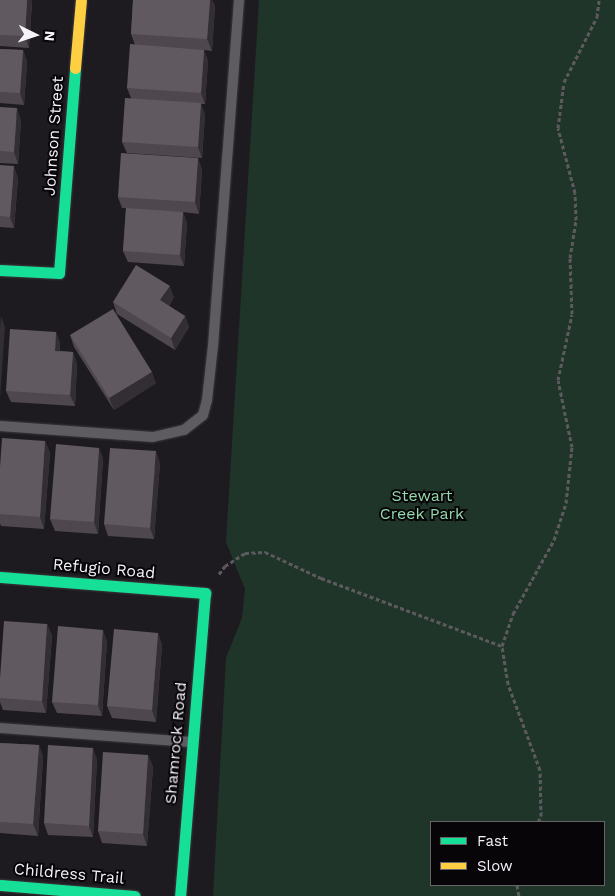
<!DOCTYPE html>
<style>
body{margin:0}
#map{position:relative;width:615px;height:896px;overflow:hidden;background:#1e1b20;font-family:"Work Sans",sans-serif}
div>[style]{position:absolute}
.green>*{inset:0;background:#203529}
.path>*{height:3px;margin-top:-1.5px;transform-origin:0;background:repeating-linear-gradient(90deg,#5c5a5e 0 4px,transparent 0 6.5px)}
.roads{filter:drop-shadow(0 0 1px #3b393c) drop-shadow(0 0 1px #3b393c)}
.lane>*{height:10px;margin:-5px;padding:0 5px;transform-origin:5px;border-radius:5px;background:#5f5c61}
.fast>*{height:11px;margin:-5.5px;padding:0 5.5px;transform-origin:5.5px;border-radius:5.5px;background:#16e098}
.slow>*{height:11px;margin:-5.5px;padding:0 5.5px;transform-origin:5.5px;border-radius:5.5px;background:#ffcf43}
.wall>*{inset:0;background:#4e474d}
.shaded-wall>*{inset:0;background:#332e33}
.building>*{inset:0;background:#60595f}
span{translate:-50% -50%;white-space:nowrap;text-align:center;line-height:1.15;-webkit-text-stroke:4px #070508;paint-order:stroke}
.street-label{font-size:16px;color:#f5f2f9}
.park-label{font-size:16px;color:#94d7ab}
.legend{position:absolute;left:430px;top:821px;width:175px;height:65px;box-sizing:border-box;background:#070508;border:1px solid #666468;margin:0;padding:6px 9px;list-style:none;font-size:15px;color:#f5f2f9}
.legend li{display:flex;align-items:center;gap:10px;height:25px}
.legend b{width:25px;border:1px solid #666468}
.north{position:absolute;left:10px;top:10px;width:50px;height:50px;-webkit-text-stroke:4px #070508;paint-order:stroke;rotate:94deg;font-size:14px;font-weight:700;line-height:20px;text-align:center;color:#f5f2f9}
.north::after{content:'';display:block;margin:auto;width:18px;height:22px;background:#f5f2f9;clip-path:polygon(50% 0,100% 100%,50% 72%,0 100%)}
</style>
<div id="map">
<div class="green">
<i style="clip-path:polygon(evenodd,259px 0,615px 0,615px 896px,213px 896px,226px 658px,242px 618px,245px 589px,226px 542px,259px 0,431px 822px,604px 822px,604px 885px,431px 885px,431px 822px)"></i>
</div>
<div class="path">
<i style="left:219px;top:574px;width:10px;rotate:-53deg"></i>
<i style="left:225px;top:566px;width:24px;rotate:-33deg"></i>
<i style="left:245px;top:553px;width:20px;rotate:-3deg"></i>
<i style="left:265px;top:552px;width:62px;rotate:24.9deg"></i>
<i style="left:321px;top:578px;width:193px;rotate:20.6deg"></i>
<i style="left:538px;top:822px;width:7px;rotate:-63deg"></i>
<i style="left:541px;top:816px;width:46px;rotate:-91.2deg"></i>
<i style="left:540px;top:770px;width:92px;rotate:-110.4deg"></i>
<i style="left:508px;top:684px;width:38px;rotate:-99deg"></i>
<i style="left:502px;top:646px;width:34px;rotate:-71deg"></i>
<i style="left:513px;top:614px;width:85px;rotate:-61deg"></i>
<i style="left:554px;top:540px;width:39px;rotate:-72deg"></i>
<i style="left:566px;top:503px;width:56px;rotate:-83.9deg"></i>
<i style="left:572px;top:447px;width:68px;rotate:-101.8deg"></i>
<i style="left:558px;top:380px;width:67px;rotate:-78deg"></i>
<i style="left:572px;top:314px;width:56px;rotate:-92deg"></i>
<i style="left:570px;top:258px;width:38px;rotate:-81deg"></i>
<i style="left:576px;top:220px;width:27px;rotate:-92deg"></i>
<i style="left:575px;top:193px;width:67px;rotate:-104.7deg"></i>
<i style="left:558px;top:128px;width:46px;rotate:-82.6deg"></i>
<i style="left:564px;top:82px;width:73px;rotate:-63.1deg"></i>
<i style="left:597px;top:17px;width:17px;rotate:-83deg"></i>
<i style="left:517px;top:885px;width:11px;rotate:80deg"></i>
</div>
<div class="roads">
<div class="lane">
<i style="left:0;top:426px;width:153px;rotate:4.1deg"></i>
<i style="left:153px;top:437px;width:32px;rotate:-13deg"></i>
<i style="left:184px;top:430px;width:24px;rotate:-38deg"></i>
<i style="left:203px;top:415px;width:16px;rotate:-75deg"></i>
<i style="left:207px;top:400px;width:54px;rotate:-83.7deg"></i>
<i style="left:213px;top:346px;width:347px;rotate:-85.7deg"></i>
<i style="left:0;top:728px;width:193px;rotate:4.2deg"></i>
</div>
<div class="fast">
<i style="left:0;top:270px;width:59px;rotate:2.9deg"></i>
<i style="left:59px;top:273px;width:206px;rotate:-85.5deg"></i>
<i style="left:0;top:577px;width:206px;rotate:4.5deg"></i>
<i style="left:205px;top:593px;width:304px;rotate:94.7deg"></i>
<i style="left:0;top:885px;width:135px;rotate:4.7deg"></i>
</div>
<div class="slow">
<i style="left:75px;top:68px;width:68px;rotate:-85deg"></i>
</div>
</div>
<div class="wall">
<i style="clip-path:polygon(0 0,31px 0,32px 2px,29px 48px,0 46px)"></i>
<i style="clip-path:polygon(133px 0,212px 0,215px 6px,212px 51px,204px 50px,208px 61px,205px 104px,201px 104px,205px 115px,202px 158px,127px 153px,122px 142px,131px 98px,127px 88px,135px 45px,131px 34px)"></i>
<i style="clip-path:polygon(0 49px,23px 50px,27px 62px,24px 105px,0 103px)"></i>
<i style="clip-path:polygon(0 107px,21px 120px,18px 164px,0 163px)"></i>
<i style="clip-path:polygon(198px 158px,202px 170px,199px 214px,183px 212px,187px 223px,184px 266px,128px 262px,123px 251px,126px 208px,122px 208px,118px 197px)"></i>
<i style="clip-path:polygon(0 165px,18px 178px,14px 228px,0 227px)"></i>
<i style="clip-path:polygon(174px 297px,169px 306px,185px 316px,189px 327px,175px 350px,117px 314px,113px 302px)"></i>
<i style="clip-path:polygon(56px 332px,60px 343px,60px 351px,73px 352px,77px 364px,75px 406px,11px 402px,6px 391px)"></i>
<i style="clip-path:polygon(70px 335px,156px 383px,114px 410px,74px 347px)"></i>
<i style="clip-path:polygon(45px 441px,50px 453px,44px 529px,1px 526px,0 523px,0 467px)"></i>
<i style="clip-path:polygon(99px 448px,103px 459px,98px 534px,55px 531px,50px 519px)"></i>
<i style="clip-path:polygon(160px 463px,154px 539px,108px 536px,104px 524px)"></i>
<i style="clip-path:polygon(47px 624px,52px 636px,46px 713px,3px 710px,0 702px,0 678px)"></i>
<i style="clip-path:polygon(158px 633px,162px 645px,156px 722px,112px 718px,107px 706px)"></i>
<i style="clip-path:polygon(107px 641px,102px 716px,57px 713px,52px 702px)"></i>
<i style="clip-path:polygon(0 743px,39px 745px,43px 757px,38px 836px,0 833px)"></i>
<i style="clip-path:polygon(148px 755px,153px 767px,147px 846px,102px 843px,98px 831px)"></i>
<i style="clip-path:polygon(97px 759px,93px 837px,48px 835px,44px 823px)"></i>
</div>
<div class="shaded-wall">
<i style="clip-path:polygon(27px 0,31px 0,32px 2px,29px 48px,25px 36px)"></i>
<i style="clip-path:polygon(210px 0,212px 0,215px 6px,212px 51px,207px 39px)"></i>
<i style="clip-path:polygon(23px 50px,27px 62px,24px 105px,20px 93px)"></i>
<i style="clip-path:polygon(204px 50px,208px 61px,205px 104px,201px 93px)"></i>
<i style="clip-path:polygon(201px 103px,205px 115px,202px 158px,198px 147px)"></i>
<i style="clip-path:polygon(17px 108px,21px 120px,18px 164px,14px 152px)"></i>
<i style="clip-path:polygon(198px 158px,202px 170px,199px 214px,195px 202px)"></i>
<i style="clip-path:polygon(14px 166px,18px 178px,14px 228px,10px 217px)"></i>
<i style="clip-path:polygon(183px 212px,187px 223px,184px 266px,180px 255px)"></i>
<i style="clip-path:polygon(170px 286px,174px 297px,165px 312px,160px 300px)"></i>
<i style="clip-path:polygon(1px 316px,5px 327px,0 399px,0 327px)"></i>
<i style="clip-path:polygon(185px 316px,189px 327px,175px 350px,171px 338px)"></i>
<i style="clip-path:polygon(56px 332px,60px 343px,59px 362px,55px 351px)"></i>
<i style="clip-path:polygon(73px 352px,77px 364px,75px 406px,70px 395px)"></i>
<i style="clip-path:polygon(152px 372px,156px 383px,114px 410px,109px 398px)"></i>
<i style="clip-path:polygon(45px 441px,50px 453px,44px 529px,40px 517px)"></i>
<i style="clip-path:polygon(99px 448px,103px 459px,98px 534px,94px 522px)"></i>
<i style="clip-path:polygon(156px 451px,160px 463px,154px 539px,150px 528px)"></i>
<i style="clip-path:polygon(47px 624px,52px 636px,46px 713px,42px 701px)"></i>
<i style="clip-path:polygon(103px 630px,107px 641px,102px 716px,98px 705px)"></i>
<i style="clip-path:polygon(158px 633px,162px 645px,156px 722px,152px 710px)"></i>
<i style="clip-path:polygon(39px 745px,43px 757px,38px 836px,33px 824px)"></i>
<i style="clip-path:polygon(93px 748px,97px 759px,93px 837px,89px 826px)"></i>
<i style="clip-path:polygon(148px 755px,153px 767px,147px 846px,143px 834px)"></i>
</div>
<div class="building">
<i style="clip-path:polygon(0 0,27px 0,25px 36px,0 35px)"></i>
<i style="clip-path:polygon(133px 0,210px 0,207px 39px,131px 34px)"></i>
<i style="clip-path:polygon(130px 44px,204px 50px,201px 93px,127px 88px)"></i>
<i style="clip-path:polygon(0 49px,23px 50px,20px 93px,0 92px)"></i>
<i style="clip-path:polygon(125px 98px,201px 103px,198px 147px,122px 142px)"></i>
<i style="clip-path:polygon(0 107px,17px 108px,14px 152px,0 151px)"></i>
<i style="clip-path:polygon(121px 153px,198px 158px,195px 202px,118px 197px)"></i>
<i style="clip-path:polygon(0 165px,14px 166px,10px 217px,0 216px)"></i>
<i style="clip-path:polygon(126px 208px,183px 212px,180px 255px,123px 251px)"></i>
<i style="clip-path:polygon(136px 265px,170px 286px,160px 300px,185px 316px,171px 338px,113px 302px)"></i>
<i style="clip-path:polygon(113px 309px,152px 372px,109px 398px,70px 335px)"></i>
<i style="clip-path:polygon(10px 329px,56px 332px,55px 351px,73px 352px,70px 395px,6px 391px)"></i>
<i style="clip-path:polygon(2px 438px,45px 441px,40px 517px,0 514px,0 467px)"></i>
<i style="clip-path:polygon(56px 444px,99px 448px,94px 522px,50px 519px)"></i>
<i style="clip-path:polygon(110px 448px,156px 451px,150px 528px,104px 524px)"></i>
<i style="clip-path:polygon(4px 621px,47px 624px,42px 701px,0 698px,0 678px)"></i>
<i style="clip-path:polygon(58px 626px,103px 630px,98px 705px,52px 702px)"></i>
<i style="clip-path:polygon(114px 629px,158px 633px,152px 710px,107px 706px)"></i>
<i style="clip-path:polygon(0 743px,39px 745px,33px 824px,0 822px)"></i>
<i style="clip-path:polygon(48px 745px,93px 748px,89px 826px,44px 823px)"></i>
<i style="clip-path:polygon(103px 752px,148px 755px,143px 834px,98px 831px)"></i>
</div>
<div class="street-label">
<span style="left:54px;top:136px;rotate:-86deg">Johnson Street</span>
<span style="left:104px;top:569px;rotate:5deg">Refugio Road</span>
<span style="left:176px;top:743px;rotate:-85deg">Shamrock Road</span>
<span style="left:69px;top:874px;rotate:5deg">Childress Trail</span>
</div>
<div class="park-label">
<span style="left:422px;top:505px">Stewart<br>Creek Park</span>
</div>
<ul class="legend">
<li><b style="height:6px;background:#16e098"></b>Fast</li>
<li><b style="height:6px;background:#ffcf43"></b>Slow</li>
</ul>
<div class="north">N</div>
</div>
